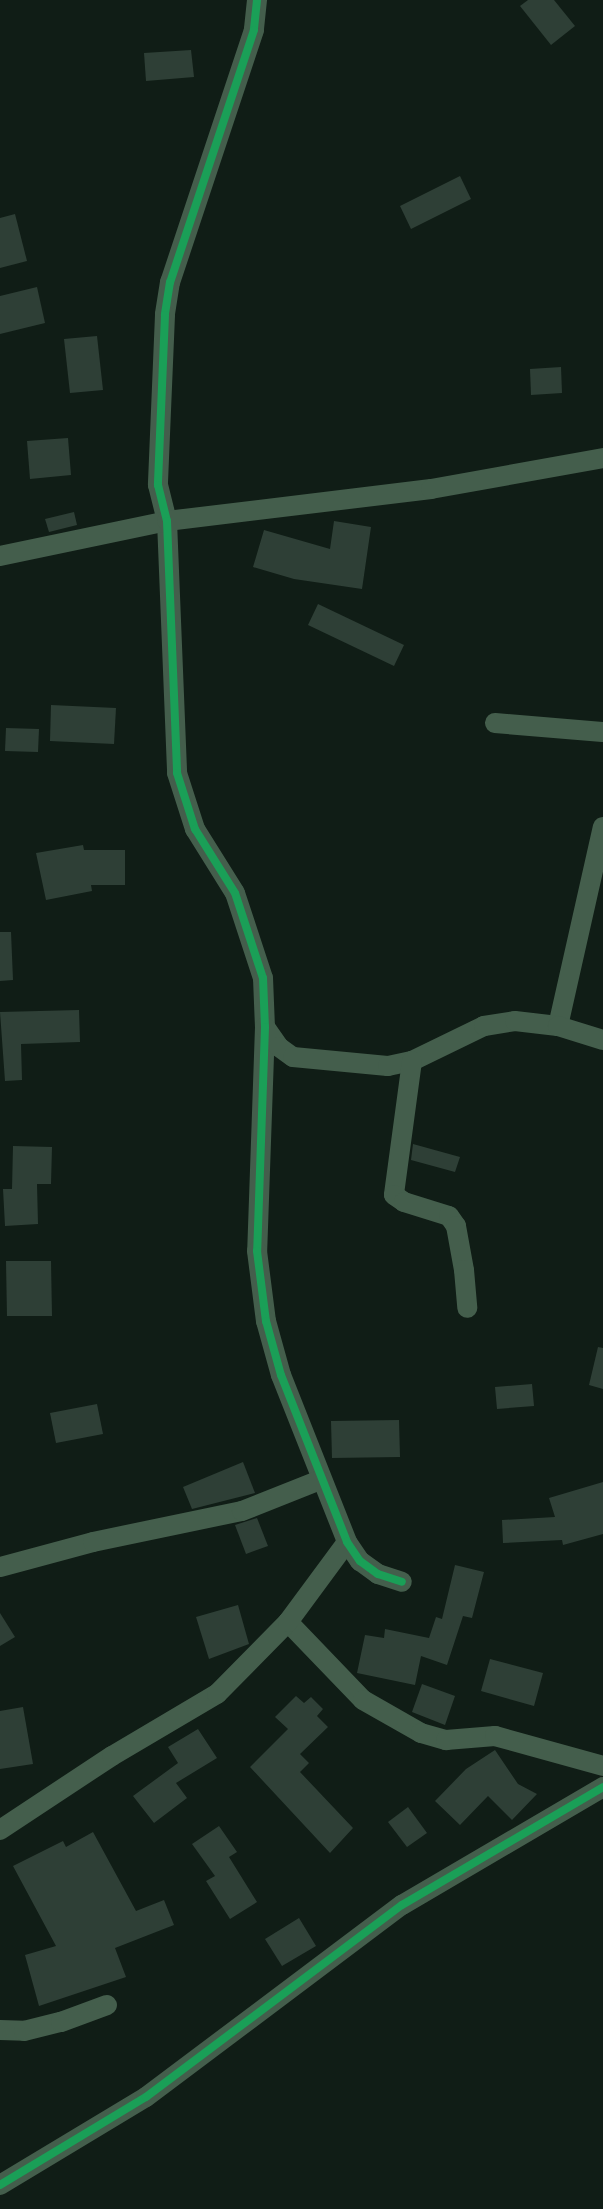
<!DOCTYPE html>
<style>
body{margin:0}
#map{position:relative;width:603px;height:2209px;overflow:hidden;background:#101d16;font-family:"DejaVu Sans",sans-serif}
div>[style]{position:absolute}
.building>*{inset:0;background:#2e3f36}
.minor>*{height:20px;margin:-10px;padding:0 10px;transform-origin:10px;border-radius:10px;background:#445e4c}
.cycleway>*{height:8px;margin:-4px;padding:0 4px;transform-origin:4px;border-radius:4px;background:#1a9f57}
span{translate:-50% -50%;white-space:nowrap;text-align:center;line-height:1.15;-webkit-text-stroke:5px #0b2216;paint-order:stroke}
</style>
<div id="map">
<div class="building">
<i style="clip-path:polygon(528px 0,554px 0,575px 26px,551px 45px,520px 6px)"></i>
<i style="clip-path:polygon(191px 50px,194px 77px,146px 81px,144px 53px)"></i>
<i style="clip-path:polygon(460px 176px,471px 199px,411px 229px,400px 206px)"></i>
<i style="clip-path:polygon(15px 214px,27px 261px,0 268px,0 218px)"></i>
<i style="clip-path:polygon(37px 287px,45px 323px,0 334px,0 296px)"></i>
<i style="clip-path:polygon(97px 336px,103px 390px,70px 393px,64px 339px)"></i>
<i style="clip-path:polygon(561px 367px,562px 393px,531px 395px,530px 369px)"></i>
<i style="clip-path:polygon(68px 438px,71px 475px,30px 479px,27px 441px)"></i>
<i style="clip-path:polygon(74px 512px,77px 525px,49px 532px,45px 519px)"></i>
<i style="clip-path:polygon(334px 521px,371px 527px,362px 589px,294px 579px,253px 567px,264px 530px,330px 549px)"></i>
<i style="clip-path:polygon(318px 604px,404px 645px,394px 666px,308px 625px)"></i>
<i style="clip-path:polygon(51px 705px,116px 708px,114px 744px,50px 741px)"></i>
<i style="clip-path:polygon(6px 728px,39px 729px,38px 752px,5px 751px)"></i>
<i style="clip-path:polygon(83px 845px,84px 850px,125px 850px,125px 885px,91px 885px,92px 891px,46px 900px,36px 853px)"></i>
<i style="clip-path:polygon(0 932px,11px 932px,13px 980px,0 981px)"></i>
<i style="clip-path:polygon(79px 1010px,80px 1042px,21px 1044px,22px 1080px,5px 1081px,0 1012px)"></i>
<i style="clip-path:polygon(413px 1144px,460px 1157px,455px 1172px,411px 1160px)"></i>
<i style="clip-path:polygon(13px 1146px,52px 1147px,51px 1184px,37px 1184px,38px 1224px,5px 1226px,3px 1189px,12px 1189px)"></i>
<i style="clip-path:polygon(6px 1261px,51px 1261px,52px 1316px,7px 1316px)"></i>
<i style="clip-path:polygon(598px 1347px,603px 1348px,603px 1389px,589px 1385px)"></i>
<i style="clip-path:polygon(532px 1384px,534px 1406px,497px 1409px,495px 1387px)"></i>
<i style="clip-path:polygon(97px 1404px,103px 1434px,56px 1443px,50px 1413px)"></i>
<i style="clip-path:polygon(399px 1420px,400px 1457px,332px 1458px,331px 1421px)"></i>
<i style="clip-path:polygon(243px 1462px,255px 1493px,192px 1509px,183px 1487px)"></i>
<i style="clip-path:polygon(603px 1482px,603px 1534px,563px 1545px,562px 1540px,503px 1543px,502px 1520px,555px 1517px,549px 1498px)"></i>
<i style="clip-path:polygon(257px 1518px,268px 1546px,246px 1554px,235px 1525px)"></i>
<i style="clip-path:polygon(455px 1565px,484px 1572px,472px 1618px,463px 1616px,447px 1665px,421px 1656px,415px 1685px,357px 1673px,365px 1635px,384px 1638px,385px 1629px,429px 1638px,436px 1617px,442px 1619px)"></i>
<i style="clip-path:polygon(238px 1605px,249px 1644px,209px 1659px,196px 1617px)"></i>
<i style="clip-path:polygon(0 1613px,15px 1637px,0 1646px)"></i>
<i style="clip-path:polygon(490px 1659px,543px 1673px,534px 1706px,481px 1691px)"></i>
<i style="clip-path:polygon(422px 1684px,455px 1696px,445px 1725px,412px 1712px)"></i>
<i style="clip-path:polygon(296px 1696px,304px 1703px,311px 1697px,323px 1709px,317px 1716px,328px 1727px,300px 1754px,309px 1763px,300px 1772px,353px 1828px,330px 1853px,250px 1767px,288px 1729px,275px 1717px)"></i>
<i style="clip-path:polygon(23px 1707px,33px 1764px,0 1769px,0 1711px)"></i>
<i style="clip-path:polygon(198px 1729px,217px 1758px,176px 1783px,187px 1798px,154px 1823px,133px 1796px,178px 1763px,168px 1747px)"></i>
<i style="clip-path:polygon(495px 1750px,518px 1784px,537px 1794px,512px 1820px,488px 1796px,460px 1825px,435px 1801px,466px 1769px)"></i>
<i style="clip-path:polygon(408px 1807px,427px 1833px,407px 1847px,388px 1822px)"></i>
<i style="clip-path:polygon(219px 1826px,237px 1852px,229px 1857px,257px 1902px,230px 1919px,206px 1881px,215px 1876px,192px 1844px)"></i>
<i style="clip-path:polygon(93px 1832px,136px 1911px,164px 1900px,174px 1925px,115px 1948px,126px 1977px,39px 2006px,25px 1955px,56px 1946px,13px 1866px,63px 1841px,66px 1847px)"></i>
<i style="clip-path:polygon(299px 1918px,316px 1946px,282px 1966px,265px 1939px)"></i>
</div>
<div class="minor">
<i style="left:257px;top:0;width:30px;rotate:96deg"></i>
<i style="left:254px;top:30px;width:266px;rotate:108.4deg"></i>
<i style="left:170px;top:282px;width:33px;rotate:99deg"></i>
<i style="left:165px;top:315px;width:170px;rotate:92.4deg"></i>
<i style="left:158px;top:485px;width:37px;rotate:76deg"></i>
<i style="left:167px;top:521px;width:252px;rotate:87.7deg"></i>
<i style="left:177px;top:773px;width:59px;rotate:72.2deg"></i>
<i style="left:195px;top:829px;width:75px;rotate:58deg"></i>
<i style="left:235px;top:893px;width:89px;rotate:71.8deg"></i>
<i style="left:263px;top:978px;width:49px;rotate:87.7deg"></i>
<i style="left:265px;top:1027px;width:224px;rotate:92deg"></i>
<i style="left:257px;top:1251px;width:71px;rotate:82.7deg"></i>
<i style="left:266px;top:1321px;width:56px;rotate:74.5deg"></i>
<i style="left:281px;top:1375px;width:180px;rotate:68.4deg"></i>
<i style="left:347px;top:1542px;width:23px;rotate:56deg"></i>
<i style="left:360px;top:1561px;width:22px;rotate:36deg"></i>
<i style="left:378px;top:1574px;width:25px;rotate:18deg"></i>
<i style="left:0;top:556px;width:171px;rotate:-11.8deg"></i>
<i style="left:167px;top:521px;width:266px;rotate:-6.9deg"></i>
<i style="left:431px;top:489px;width:175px;rotate:-10.2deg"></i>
<i style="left:495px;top:723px;width:108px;rotate:4.8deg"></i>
<i style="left:558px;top:1026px;width:204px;rotate:-77.3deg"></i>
<i style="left:265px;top:1027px;width:24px;rotate:55deg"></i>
<i style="left:279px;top:1047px;width:17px;rotate:36deg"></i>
<i style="left:293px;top:1057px;width:95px;rotate:5.4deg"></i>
<i style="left:388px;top:1066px;width:25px;rotate:-12deg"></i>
<i style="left:412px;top:1061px;width:80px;rotate:-25.9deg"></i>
<i style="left:484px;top:1026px;width:31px;rotate:-9deg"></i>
<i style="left:515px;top:1021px;width:43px;rotate:6.6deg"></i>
<i style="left:558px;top:1026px;width:47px;rotate:17.3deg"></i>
<i style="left:412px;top:1061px;width:135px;rotate:97.7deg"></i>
<i style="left:394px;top:1195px;width:12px;rotate:35deg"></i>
<i style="left:404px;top:1202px;width:47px;rotate:17.3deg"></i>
<i style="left:449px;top:1216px;width:12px;rotate:55deg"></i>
<i style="left:456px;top:1226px;width:45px;rotate:79.7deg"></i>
<i style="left:464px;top:1270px;width:38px;rotate:85deg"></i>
<i style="left:0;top:1567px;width:96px;rotate:-15deg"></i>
<i style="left:93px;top:1542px;width:152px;rotate:-11.8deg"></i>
<i style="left:242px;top:1511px;width:84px;rotate:-21.7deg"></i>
<i style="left:288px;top:1622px;width:108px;rotate:46.1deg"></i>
<i style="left:363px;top:1700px;width:67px;rotate:29.6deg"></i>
<i style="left:421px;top:1733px;width:26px;rotate:16deg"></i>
<i style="left:446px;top:1740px;width:49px;rotate:-4.7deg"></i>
<i style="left:495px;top:1736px;width:112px;rotate:15.5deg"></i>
<i style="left:0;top:1830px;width:134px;rotate:-33.5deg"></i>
<i style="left:112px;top:1756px;width:122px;rotate:-30.6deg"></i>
<i style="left:217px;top:1694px;width:101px;rotate:-45.4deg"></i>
<i style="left:288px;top:1622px;width:99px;rotate:-53.6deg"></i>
<i style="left:0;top:2030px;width:24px;rotate:2deg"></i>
<i style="left:24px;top:2031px;width:38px;rotate:-14deg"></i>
<i style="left:61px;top:2022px;width:49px;rotate:-20.3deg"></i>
<i style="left:0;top:2185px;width:170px;rotate:-31.1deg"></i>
<i style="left:146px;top:2097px;width:320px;rotate:-36.9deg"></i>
<i style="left:402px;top:1905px;width:233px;rotate:-30.4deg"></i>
</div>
<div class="cycleway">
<i style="left:257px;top:0;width:30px;rotate:96deg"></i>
<i style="left:254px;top:30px;width:266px;rotate:108.4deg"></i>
<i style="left:170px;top:282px;width:33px;rotate:99deg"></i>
<i style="left:165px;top:315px;width:170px;rotate:92.4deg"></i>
<i style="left:158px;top:485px;width:37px;rotate:76deg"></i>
<i style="left:167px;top:521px;width:252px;rotate:87.7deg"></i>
<i style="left:177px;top:773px;width:59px;rotate:72.2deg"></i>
<i style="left:195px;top:829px;width:75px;rotate:58deg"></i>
<i style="left:235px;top:893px;width:89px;rotate:71.8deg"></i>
<i style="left:263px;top:978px;width:49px;rotate:87.7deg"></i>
<i style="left:265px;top:1027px;width:224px;rotate:92deg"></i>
<i style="left:257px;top:1251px;width:71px;rotate:82.7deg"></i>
<i style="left:266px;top:1321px;width:56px;rotate:74.5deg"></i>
<i style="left:281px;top:1375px;width:180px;rotate:68.4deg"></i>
<i style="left:347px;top:1542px;width:23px;rotate:56deg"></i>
<i style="left:360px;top:1561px;width:22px;rotate:36deg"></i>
<i style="left:378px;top:1574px;width:25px;rotate:18deg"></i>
<i style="left:0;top:2185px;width:170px;rotate:-31.1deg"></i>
<i style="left:146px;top:2097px;width:320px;rotate:-36.9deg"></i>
<i style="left:402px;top:1905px;width:233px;rotate:-30.4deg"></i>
</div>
</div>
